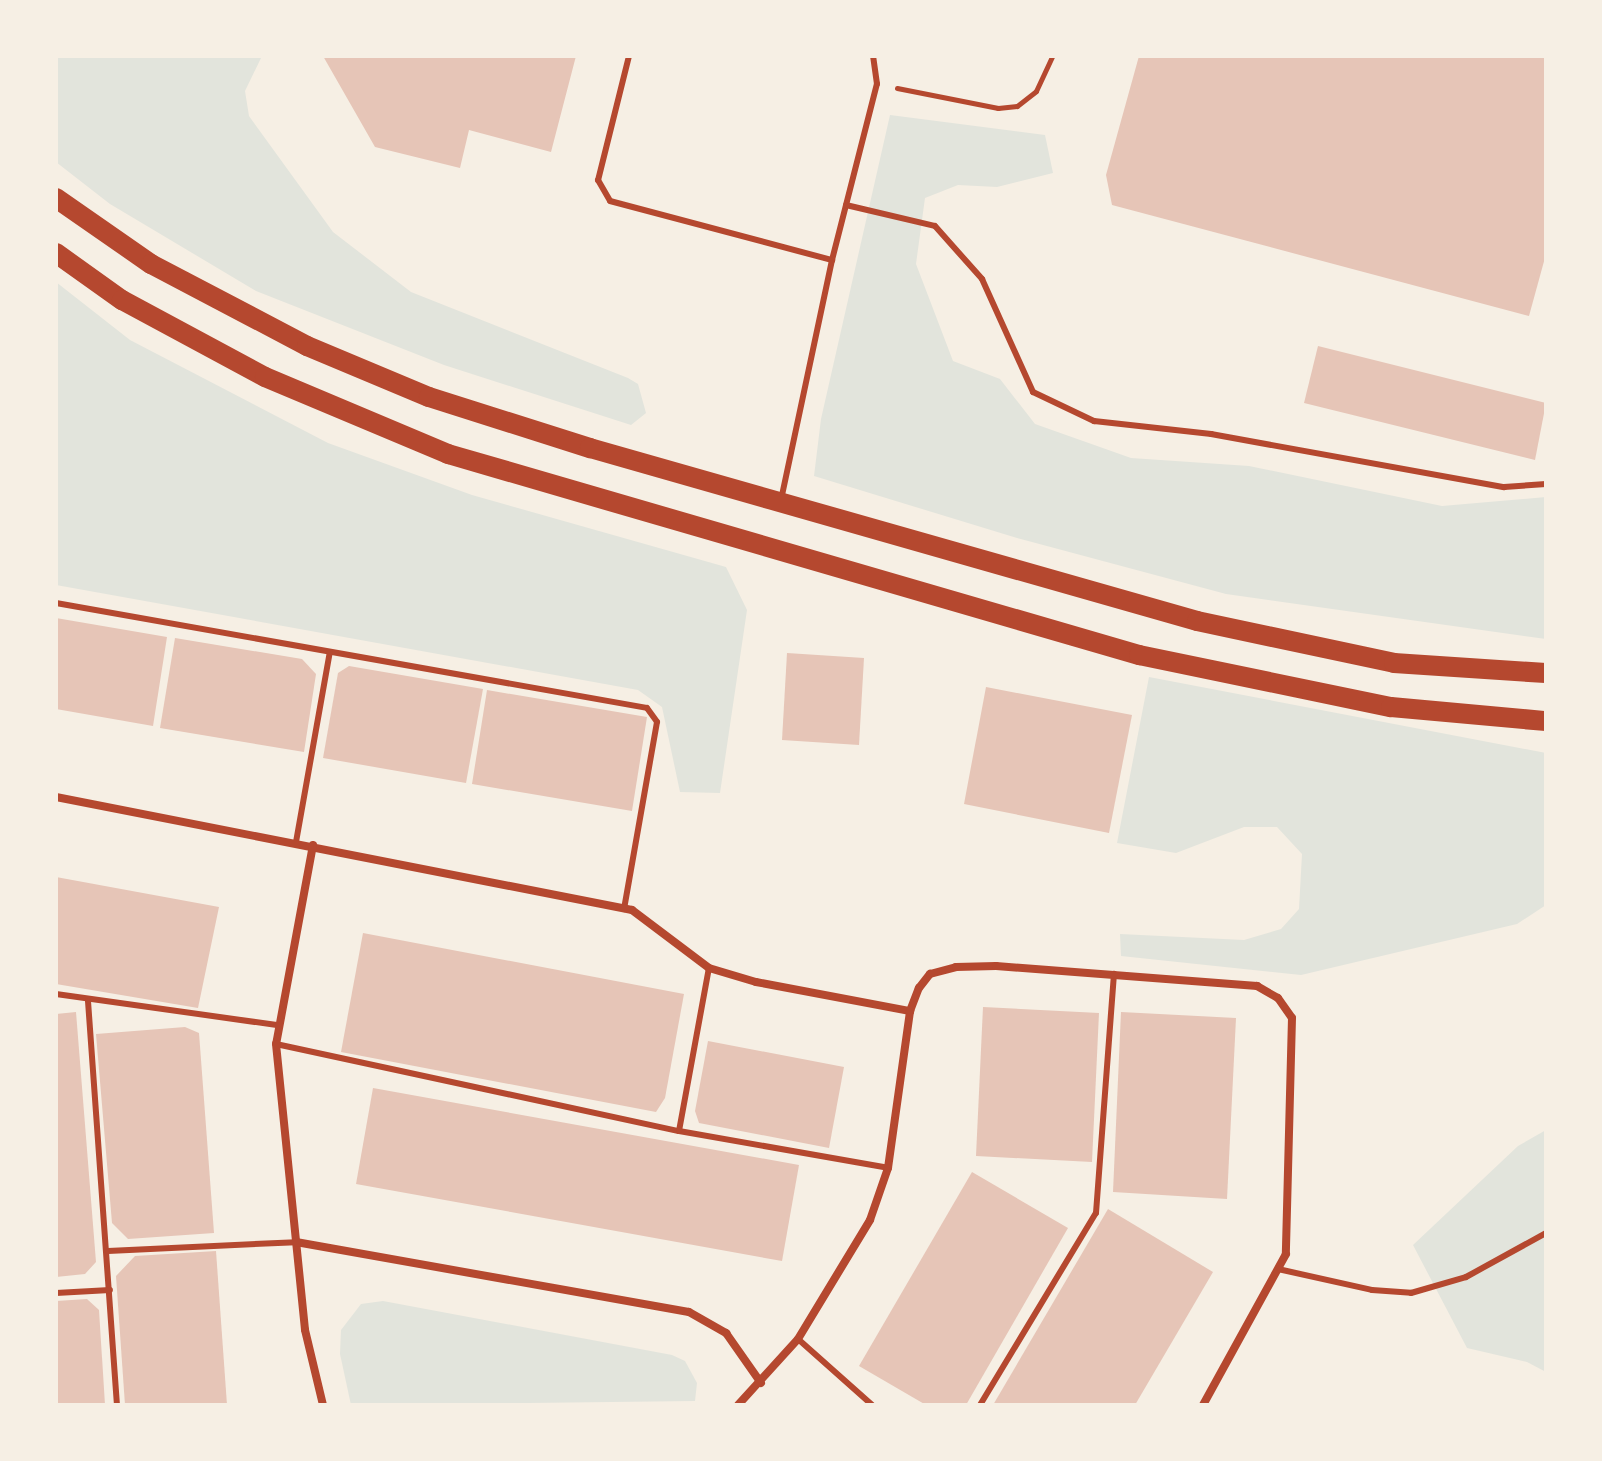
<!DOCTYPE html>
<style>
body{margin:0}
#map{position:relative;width:1602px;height:1461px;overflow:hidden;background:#f6efe4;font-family:"DejaVu Sans",sans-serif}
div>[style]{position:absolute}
.green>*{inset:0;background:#e2e4dc}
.building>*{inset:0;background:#e6c5b7}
.path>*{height:5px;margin:-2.5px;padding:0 2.5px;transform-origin:2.5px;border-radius:2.5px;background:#b5482f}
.service>*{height:6px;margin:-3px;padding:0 3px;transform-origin:3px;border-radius:3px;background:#b5482f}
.minor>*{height:8px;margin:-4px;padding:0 4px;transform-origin:4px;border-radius:4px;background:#b5482f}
.primary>*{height:20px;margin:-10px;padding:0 10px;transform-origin:10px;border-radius:10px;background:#b5482f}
span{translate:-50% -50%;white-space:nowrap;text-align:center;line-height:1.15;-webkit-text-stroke:8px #f6efe4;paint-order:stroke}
.frame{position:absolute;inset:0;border:58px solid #f6efe4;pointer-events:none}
</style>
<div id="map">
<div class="green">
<i style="clip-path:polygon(56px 56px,262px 56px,245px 91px,249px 116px,333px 232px,411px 292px,628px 378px,638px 384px,646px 413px,631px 425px,444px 365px,256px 291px,110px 204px,56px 162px)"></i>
<i style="clip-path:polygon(890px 115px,1045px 135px,1053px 173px,997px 187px,958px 185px,925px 198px,916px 264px,953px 361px,1000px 379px,1035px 424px,1131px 458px,1249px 466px,1442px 506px,1546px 497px,1546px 639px,1226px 594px,1017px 538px,814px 476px,821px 419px)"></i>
<i style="clip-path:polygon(56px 282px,130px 340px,328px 443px,472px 495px,726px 567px,747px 610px,720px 793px,680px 792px,662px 707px,638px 690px,56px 585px)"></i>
<i style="clip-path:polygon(1149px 677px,1546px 753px,1546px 905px,1517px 924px,1301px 975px,1121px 956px,1120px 934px,1244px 940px,1281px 929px,1299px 909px,1302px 854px,1277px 827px,1244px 827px,1176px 853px,1117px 843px)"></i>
<i style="clip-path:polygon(1546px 1130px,1546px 1372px,1527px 1362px,1467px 1348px,1413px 1245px,1518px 1146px)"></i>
<i style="clip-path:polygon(383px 1301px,672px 1355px,685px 1361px,697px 1383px,695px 1401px,351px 1405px,340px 1354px,341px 1330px,361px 1304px)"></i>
</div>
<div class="building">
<i style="clip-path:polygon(323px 56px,576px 56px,551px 152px,469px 130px,460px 168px,375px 147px)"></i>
<i style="clip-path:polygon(1139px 56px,1546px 56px,1546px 254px,1529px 316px,1112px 205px,1106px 175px)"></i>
<i style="clip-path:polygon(1318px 346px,1546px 403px,1535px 460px,1304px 403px)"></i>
<i style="clip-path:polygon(56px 618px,167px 637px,153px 726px,56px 709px)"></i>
<i style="clip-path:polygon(175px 638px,302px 659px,316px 674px,304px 752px,160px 728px)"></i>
<i style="clip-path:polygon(787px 653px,864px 658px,859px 745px,782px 740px)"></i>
<i style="clip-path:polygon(349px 666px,483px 689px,466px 783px,323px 758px,338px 673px)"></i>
<i style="clip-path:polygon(986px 687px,1132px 715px,1109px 833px,964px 804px)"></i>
<i style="clip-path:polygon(487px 690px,647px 717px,632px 811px,472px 784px)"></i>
<i style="clip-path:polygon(56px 877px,219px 907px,198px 1008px,56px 984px)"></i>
<i style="clip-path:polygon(363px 933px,684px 994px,665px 1098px,656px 1112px,341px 1052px)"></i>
<i style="clip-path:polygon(983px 1007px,1099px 1013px,1092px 1162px,976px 1156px)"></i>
<i style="clip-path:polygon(76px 1012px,96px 1262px,85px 1274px,56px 1277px,56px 1014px)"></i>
<i style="clip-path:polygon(1121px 1012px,1236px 1018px,1227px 1199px,1113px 1192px)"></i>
<i style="clip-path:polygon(185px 1027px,199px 1033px,214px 1233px,128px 1239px,112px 1223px,96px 1034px)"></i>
<i style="clip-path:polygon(708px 1041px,844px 1067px,829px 1148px,699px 1123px,695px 1111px)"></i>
<i style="clip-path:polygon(373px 1088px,799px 1165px,782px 1261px,356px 1184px)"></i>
<i style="clip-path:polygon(972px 1172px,1068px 1228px,966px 1405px,926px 1405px,859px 1366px)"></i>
<i style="clip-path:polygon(1108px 1209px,1213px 1272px,1135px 1405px,993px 1405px)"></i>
<i style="clip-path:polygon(216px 1251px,227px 1405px,125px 1405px,116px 1276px,135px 1256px)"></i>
<i style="clip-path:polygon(87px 1299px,99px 1310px,105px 1405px,56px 1405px,56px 1301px)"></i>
</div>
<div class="path">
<i style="left:897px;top:88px;width:103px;rotate:11.2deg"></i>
<i style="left:998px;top:108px;width:19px;rotate:-6deg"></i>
<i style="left:1017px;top:106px;width:24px;rotate:-38deg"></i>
<i style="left:1036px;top:91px;width:38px;rotate:-65deg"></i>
</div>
<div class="service">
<i style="left:629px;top:56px;width:128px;rotate:104deg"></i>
<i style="left:598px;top:180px;width:24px;rotate:60deg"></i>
<i style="left:610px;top:201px;width:230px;rotate:14.9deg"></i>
<i style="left:832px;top:260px;width:182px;rotate:-75.7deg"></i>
<i style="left:877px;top:84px;width:28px;rotate:-98deg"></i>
<i style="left:846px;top:205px;width:91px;rotate:13.3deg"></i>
<i style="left:935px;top:226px;width:71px;rotate:48.4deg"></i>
<i style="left:982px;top:279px;width:124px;rotate:65.7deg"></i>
<i style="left:1033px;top:392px;width:68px;rotate:25.4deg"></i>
<i style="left:1094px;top:421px;width:118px;rotate:6.3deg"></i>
<i style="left:1211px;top:434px;width:298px;rotate:10.3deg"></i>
<i style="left:1504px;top:487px;width:42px;rotate:-4.1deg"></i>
<i style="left:781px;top:500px;width:245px;rotate:-78deg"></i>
<i style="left:56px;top:603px;width:600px;rotate:10.07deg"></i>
<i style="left:647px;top:708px;width:17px;rotate:54deg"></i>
<i style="left:657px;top:722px;width:190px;rotate:100deg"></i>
<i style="left:296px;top:842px;width:193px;rotate:-79.9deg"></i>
<i style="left:56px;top:994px;width:223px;rotate:8deg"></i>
<i style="left:88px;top:1001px;width:405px;rotate:85.9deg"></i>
<i style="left:276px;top:1044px;width:412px;rotate:12.2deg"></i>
<i style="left:679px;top:1131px;width:212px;rotate:10deg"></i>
<i style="left:679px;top:1131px;width:166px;rotate:-79.6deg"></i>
<i style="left:108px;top:1251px;width:188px;rotate:-2.7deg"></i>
<i style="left:1278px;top:1269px;width:96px;rotate:12.6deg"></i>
<i style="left:1372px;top:1290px;width:39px;rotate:4deg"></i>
<i style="left:1411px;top:1293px;width:57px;rotate:-16.2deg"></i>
<i style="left:1466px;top:1277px;width:91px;rotate:-28.8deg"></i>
<i style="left:56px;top:1293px;width:54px;rotate:-3.2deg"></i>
<i style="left:798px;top:1339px;width:99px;rotate:41.7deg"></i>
<i style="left:980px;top:1405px;width:224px;rotate:-58.9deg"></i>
<i style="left:1096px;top:1213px;width:240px;rotate:-85.7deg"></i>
</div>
<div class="minor">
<i style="left:56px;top:797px;width:587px;rotate:11.1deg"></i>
<i style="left:632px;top:910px;width:96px;rotate:37deg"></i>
<i style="left:709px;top:968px;width:49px;rotate:16.6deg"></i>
<i style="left:756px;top:982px;width:157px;rotate:10.7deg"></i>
<i style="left:313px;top:845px;width:202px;rotate:100.5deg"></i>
<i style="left:276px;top:1044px;width:287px;rotate:84.2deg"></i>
<i style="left:305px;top:1330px;width:77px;rotate:76.5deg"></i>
<i style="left:296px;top:1242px;width:399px;rotate:10.1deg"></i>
<i style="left:689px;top:1312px;width:43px;rotate:29.6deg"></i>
<i style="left:726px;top:1333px;width:61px;rotate:55deg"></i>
<i style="left:738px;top:1405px;width:89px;rotate:-47.7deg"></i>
<i style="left:798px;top:1339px;width:139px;rotate:-58.8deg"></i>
<i style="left:870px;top:1220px;width:55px;rotate:-70.9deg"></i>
<i style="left:888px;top:1168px;width:159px;rotate:-82deg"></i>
<i style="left:910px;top:1011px;width:25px;rotate:-69deg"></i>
<i style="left:919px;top:988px;width:18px;rotate:-52deg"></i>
<i style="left:930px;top:974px;width:27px;rotate:-15deg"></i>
<i style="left:956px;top:967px;width:40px;rotate:-1.4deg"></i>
<i style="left:996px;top:966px;width:262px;rotate:4.4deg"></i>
<i style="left:1257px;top:986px;width:24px;rotate:30deg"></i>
<i style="left:1278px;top:998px;width:24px;rotate:55deg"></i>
<i style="left:1292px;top:1018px;width:236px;rotate:91.5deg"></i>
<i style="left:1286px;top:1254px;width:172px;rotate:118.8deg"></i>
</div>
<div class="primary">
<i style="left:56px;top:198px;width:116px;rotate:34.8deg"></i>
<i style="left:151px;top:264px;width:176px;rotate:27.7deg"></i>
<i style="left:307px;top:346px;width:132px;rotate:22.7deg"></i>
<i style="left:429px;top:397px;width:169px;rotate:17.6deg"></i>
<i style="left:590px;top:448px;width:631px;rotate:15.91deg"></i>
<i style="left:1197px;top:621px;width:201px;rotate:12deg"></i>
<i style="left:1394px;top:663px;width:152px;rotate:3.8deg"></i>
<i style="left:56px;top:253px;width:81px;rotate:35.5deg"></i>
<i style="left:122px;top:300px;width:162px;rotate:28.3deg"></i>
<i style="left:265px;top:377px;width:199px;rotate:22.8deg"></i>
<i style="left:448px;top:454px;width:720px;rotate:16.22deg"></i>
<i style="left:1139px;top:655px;width:257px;rotate:11.7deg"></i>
<i style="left:1391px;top:707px;width:156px;rotate:5.2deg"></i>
</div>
<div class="frame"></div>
</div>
